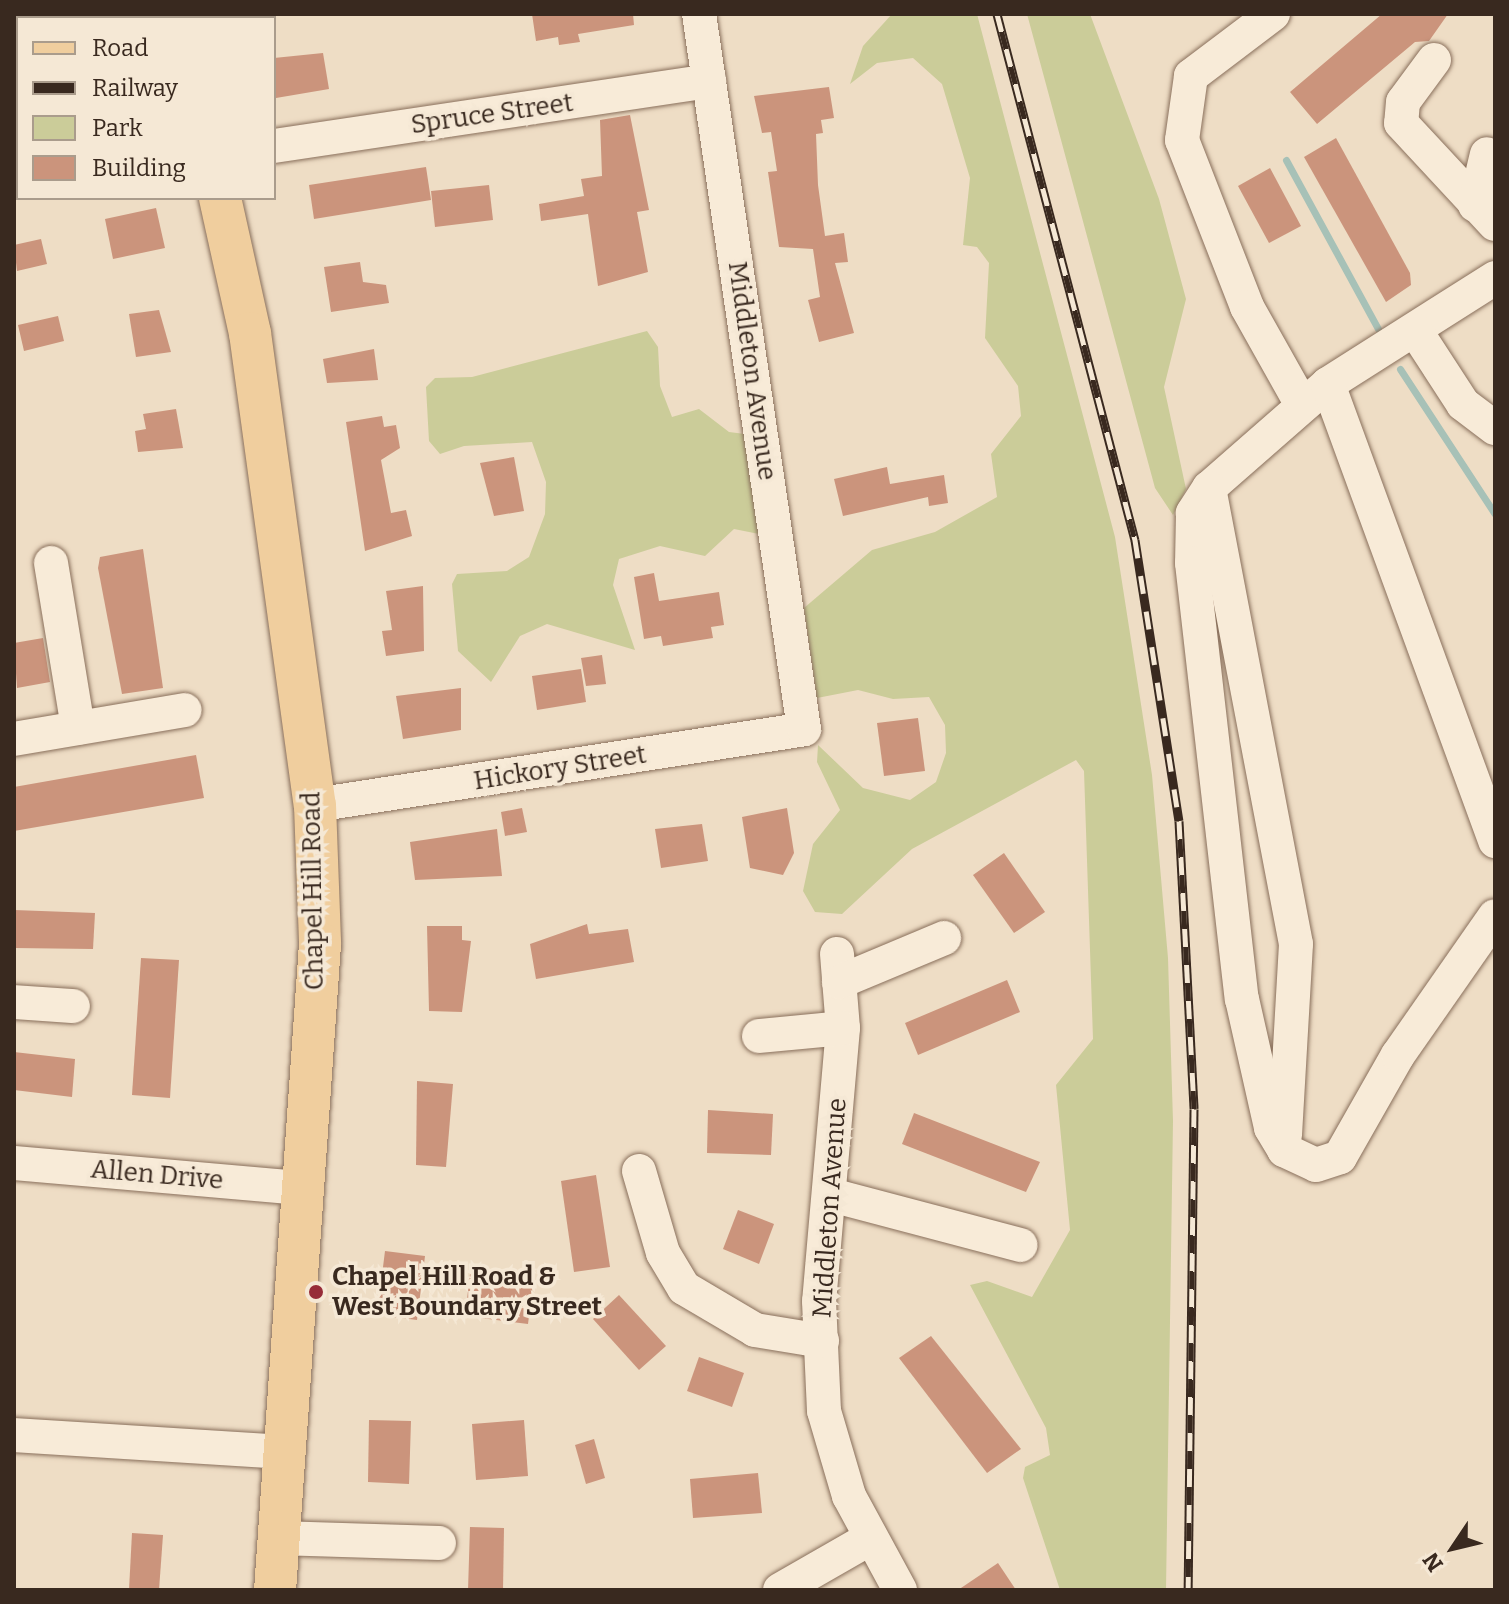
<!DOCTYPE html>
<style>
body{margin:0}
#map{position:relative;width:1509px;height:1604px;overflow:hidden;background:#eeddc5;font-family:Bitter,serif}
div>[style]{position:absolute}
.green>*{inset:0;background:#cbcc99}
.stream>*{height:7px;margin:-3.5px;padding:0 3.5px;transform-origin:3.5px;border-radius:3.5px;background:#a7c1b7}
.building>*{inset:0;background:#cb947c}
.roads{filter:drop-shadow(0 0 2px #896f5b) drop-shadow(0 0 2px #896f5b)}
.minor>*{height:34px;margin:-17px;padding:0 17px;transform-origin:17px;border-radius:17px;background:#f8ebd8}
.major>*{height:42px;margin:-21px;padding:0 21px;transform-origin:21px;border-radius:21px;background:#f0ce9e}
.rail>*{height:9px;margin-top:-4.5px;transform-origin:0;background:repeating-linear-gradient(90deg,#f5e8d5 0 18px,#39291f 0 36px);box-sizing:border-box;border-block:2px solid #39291f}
.dots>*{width:22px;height:22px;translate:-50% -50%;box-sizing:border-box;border:4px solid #f5e8d5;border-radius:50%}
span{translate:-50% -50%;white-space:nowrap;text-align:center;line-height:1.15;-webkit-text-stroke:7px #f5e8d5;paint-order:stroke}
.street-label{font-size:26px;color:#39291f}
.poi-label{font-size:26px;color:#39291f;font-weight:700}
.left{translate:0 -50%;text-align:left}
.frame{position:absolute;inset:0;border:16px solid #39291f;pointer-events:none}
.legend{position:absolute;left:16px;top:16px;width:260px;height:184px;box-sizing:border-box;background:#f5e8d5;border:2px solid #aa9c8c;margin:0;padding:10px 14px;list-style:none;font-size:24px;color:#39291f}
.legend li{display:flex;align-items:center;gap:16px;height:40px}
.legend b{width:40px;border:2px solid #aa9c8c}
.north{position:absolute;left:1413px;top:1508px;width:80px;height:80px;-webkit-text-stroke:6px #f5e8d5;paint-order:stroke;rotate:235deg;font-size:22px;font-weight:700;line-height:32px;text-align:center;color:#39291f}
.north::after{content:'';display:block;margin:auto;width:28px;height:36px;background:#39291f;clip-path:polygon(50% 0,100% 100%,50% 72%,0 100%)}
</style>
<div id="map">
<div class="green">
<i style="clip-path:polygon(892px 14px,977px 14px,1115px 537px,1152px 775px,1168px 958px,1173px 1121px,1166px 1590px,1060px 1590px,1023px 1478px,1025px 1467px,1050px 1455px,1046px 1428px,970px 1285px,987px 1281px,1032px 1297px,1070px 1230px,1056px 1085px,1093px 1039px,1084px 771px,1076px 760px,912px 849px,842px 914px,815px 912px,803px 891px,813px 844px,840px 810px,817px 762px,818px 745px,863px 788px,910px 800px,936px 782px,946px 753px,945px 725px,929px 697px,893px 699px,858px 690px,817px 698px,804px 608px,872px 550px,935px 532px,997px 497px,991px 454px,1021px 416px,1018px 386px,985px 338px,989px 263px,977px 247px,963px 245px,970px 178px,942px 84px,913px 58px,877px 63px,850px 84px,863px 46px)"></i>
<i style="clip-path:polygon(1027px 14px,1090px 14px,1159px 199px,1186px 299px,1164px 387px,1186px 489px,1173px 515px,1155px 488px)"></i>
<i style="clip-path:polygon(647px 331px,658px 347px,660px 386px,672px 417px,699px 409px,729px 432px,745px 434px,759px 534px,734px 529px,705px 556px,660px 546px,619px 559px,613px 585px,635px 650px,547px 624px,520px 636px,491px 682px,458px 651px,452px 584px,457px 574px,507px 571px,529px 557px,545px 514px,546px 482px,532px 442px,464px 446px,440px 454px,429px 441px,426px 387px,435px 378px,472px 377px)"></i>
</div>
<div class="stream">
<i style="left:1286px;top:160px;width:192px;rotate:61.4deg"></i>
<i style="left:1400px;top:369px;width:173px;rotate:56.8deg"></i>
</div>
<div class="building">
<i style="clip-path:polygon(532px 14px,633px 14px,634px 25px,578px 34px,580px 42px,559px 45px,558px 37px,536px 41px)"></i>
<i style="clip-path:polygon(1382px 14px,1448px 14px,1429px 41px,1415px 42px,1317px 124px,1290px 92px)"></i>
<i style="clip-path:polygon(323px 53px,329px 89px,276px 98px,274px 58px)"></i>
<i style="clip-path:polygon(829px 87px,834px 118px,821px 120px,823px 133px,816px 134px,818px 185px,825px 236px,844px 233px,848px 262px,835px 263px,854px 333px,819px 342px,808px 300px,820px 297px,813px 249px,779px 247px,768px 172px,777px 171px,771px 132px,762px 133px,754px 96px)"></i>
<i style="clip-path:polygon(630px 115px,649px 210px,637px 212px,648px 272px,598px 286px,588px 214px,541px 221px,539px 204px,584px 196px,581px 179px,602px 176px,600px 120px)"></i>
<i style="clip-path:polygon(1336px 138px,1410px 273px,1411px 285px,1386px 302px,1304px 157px)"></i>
<i style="clip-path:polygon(426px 167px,431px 200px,314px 219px,309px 185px)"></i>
<i style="clip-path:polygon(1270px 168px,1301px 226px,1269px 243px,1238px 186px)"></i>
<i style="clip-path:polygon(489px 185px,493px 220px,435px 227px,431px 191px)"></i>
<i style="clip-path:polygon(156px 208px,165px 248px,113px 259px,105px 219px)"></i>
<i style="clip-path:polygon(41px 239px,47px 264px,17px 271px,14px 245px)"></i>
<i style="clip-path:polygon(360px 262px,363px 282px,386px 285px,389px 303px,331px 312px,324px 267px)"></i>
<i style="clip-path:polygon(159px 310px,171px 352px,136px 357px,129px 314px)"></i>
<i style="clip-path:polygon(58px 316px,64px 341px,24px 351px,18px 325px)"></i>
<i style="clip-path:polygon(374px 349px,378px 380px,327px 383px,323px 359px)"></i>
<i style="clip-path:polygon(176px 409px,183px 448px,138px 452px,135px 431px,146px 429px,143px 414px)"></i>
<i style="clip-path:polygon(382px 416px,384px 427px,396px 425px,400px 448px,381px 460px,391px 513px,406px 510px,412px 536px,365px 551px,346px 422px)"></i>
<i style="clip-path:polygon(514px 457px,524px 511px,494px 516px,480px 463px)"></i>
<i style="clip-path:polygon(887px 467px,890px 484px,944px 475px,948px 503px,929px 506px,928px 497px,843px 516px,834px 479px)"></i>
<i style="clip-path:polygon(143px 549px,163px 688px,122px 694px,98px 568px,100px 557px)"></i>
<i style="clip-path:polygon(654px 573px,659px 601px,719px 592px,724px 625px,711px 627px,713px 638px,663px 646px,661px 636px,644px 639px,634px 577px)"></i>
<i style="clip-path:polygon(423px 586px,424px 651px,386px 656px,382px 631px,392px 630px,386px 591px)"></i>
<i style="clip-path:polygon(43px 638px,50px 682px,17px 688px,14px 643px)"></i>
<i style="clip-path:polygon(602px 655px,606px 684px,586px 686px,581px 658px)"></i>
<i style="clip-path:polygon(581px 669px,586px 702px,537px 710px,532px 676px)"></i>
<i style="clip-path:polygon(461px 688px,461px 730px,403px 739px,396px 696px)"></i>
<i style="clip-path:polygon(918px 718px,925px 771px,884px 776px,877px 723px)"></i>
<i style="clip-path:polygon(196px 755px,204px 798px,14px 831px,14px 787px)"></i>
<i style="clip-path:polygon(522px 808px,527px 832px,505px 836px,501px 812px)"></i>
<i style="clip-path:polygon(787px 808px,794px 853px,783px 875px,750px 868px,742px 817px)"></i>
<i style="clip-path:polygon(702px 824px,708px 861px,661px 868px,655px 829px)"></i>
<i style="clip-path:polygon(497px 829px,502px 876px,415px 880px,410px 842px)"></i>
<i style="clip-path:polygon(1004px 853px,1045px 912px,1014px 933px,973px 875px)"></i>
<i style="clip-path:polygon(14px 910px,95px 913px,93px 949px,14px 948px)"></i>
<i style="clip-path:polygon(587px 924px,589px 934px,628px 929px,634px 962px,536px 979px,530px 944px)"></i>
<i style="clip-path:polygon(427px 926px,462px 926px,462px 940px,471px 941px,462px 1012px,429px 1011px)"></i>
<i style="clip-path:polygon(141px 958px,179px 960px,170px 1098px,132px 1095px)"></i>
<i style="clip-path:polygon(1007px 980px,1020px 1012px,918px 1055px,905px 1023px)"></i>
<i style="clip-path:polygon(14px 1052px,75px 1059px,72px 1097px,14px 1090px)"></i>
<i style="clip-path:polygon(417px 1081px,453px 1084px,446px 1167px,416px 1165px)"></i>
<i style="clip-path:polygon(708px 1110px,773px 1114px,771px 1155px,707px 1153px)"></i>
<i style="clip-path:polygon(914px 1113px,1040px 1162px,1026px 1192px,902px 1144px)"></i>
<i style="clip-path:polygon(596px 1175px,610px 1267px,574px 1272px,561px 1181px)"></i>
<i style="clip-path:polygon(738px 1210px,774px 1224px,759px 1264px,723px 1249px)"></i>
<i style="clip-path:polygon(385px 1251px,425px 1256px,417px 1320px,377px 1315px)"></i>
<i style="clip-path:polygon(470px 1274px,533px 1282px,528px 1324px,465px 1316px)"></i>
<i style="clip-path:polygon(619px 1295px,666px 1346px,639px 1370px,593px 1319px)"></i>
<i style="clip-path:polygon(931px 1336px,1021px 1449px,987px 1473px,899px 1358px)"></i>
<i style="clip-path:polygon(699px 1357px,744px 1373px,732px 1407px,687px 1391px)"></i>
<i style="clip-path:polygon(369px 1420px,411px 1421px,409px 1484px,368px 1482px)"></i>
<i style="clip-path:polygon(524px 1420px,528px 1476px,476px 1480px,472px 1424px)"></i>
<i style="clip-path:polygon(594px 1439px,605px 1478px,586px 1484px,575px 1445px)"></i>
<i style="clip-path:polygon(758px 1473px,762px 1513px,693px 1518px,690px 1479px)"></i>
<i style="clip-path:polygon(470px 1527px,504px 1528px,503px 1590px,468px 1590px)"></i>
<i style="clip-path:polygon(132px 1533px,163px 1535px,159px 1590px,129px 1590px)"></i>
<i style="clip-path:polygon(998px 1563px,1016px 1590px,958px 1590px)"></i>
</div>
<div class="roads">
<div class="minor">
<i style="left:1273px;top:14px;width:103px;rotate:142.9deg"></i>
<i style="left:1191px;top:76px;width:65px;rotate:98deg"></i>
<i style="left:1182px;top:140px;width:179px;rotate:68.7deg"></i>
<i style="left:1247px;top:307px;width:112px;rotate:60.7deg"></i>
<i style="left:1434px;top:60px;width:52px;rotate:126.4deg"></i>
<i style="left:1403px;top:102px;width:21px;rotate:95deg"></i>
<i style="left:1401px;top:123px;width:138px;rotate:47.1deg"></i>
<i style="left:274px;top:146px;width:440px;rotate:-8.5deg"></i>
<i style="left:1475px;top:205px;width:52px;rotate:-76.8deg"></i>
<i style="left:1495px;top:278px;width:198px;rotate:147.6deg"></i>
<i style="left:1328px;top:384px;width:158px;rotate:138.8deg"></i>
<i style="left:1209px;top:488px;width:30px;rotate:123deg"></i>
<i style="left:1193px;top:513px;width:50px;rotate:91.1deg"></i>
<i style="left:1192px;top:563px;width:439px;rotate:83.5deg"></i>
<i style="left:1242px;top:999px;width:132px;rotate:77.3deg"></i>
<i style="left:1271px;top:1128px;width:26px;rotate:59deg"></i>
<i style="left:1284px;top:1150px;width:35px;rotate:25deg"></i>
<i style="left:1316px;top:1165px;width:25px;rotate:-18deg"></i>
<i style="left:1340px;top:1157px;width:117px;rotate:-60.4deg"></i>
<i style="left:1398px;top:1055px;width:169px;rotate:-55.1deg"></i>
<i style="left:1415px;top:330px;width:88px;rotate:57deg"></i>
<i style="left:1463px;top:404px;width:40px;rotate:37deg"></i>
<i style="left:1328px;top:384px;width:487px;rotate:69.9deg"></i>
<i style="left:1209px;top:488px;width:464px;rotate:79.2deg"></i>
<i style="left:1296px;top:944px;width:191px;rotate:93.3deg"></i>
<i style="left:51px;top:563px;width:167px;rotate:80.7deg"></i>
<i style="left:14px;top:739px;width:173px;rotate:-9.6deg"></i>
<i style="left:315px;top:805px;width:495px;rotate:-8.8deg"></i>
<i style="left:804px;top:729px;width:723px;rotate:-98.35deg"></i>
<i style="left:837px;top:954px;width:74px;rotate:85.4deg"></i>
<i style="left:843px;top:1028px;width:274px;rotate:95deg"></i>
<i style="left:819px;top:1301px;width:110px;rotate:87.4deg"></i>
<i style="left:824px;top:1411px;width:89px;rotate:73.6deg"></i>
<i style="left:849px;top:1496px;width:107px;rotate:61.5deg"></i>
<i style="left:839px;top:982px;width:114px;rotate:-22.7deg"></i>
<i style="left:14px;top:1002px;width:59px;rotate:3.9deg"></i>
<i style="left:759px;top:1036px;width:84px;rotate:-5.4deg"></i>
<i style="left:14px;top:1163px;width:286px;rotate:5deg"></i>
<i style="left:639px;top:1171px;width:85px;rotate:73.7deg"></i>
<i style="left:663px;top:1253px;width:41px;rotate:59deg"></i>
<i style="left:684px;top:1288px;width:82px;rotate:30.6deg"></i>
<i style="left:755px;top:1330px;width:68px;rotate:9.3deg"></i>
<i style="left:831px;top:1195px;width:196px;rotate:14.8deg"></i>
<i style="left:14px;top:1435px;width:270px;rotate:3.6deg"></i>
<i style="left:278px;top:1538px;width:161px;rotate:1.8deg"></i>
<i style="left:780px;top:1590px;width:103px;rotate:-29.8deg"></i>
</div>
<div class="major">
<i style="left:145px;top:14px;width:4px;rotate:63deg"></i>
<i style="left:220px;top:198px;width:138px;rotate:77.5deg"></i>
<i style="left:250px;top:333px;width:476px;rotate:82.2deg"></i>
<i style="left:315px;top:805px;width:139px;rotate:87.9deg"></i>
<i style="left:320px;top:944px;width:648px;rotate:93.98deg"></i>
</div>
</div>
<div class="rail">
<i style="left:997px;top:14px;width:544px;rotate:75.3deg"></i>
<i style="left:1135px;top:540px;width:284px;rotate:81.1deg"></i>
<i style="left:1179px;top:821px;width:288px;rotate:87deg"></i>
<i style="left:1194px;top:1109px;width:481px;rotate:90.7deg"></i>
</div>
<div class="dots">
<i style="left:316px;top:1292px;background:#972c38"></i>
</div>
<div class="street-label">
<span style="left:492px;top:114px;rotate:-8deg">Spruce Street</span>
<span style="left:752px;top:371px;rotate:82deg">Middleton Avenue</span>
<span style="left:560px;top:768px;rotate:-9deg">Hickory Street</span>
<span style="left:313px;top:891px;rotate:-91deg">Chapel Hill Road</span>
<span style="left:157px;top:1175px;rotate:5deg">Allen Drive</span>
<span style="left:830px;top:1208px;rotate:-86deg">Middleton Avenue</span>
</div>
<div class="poi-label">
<span class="left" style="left:332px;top:1292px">Chapel Hill Road &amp;<br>West Boundary Street</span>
</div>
<div class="frame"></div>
<ul class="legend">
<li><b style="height:10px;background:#f0ce9e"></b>Road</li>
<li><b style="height:10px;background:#39291f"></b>Railway</li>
<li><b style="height:22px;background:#cbcc99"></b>Park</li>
<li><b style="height:22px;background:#cb947c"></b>Building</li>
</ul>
<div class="north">N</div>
</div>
